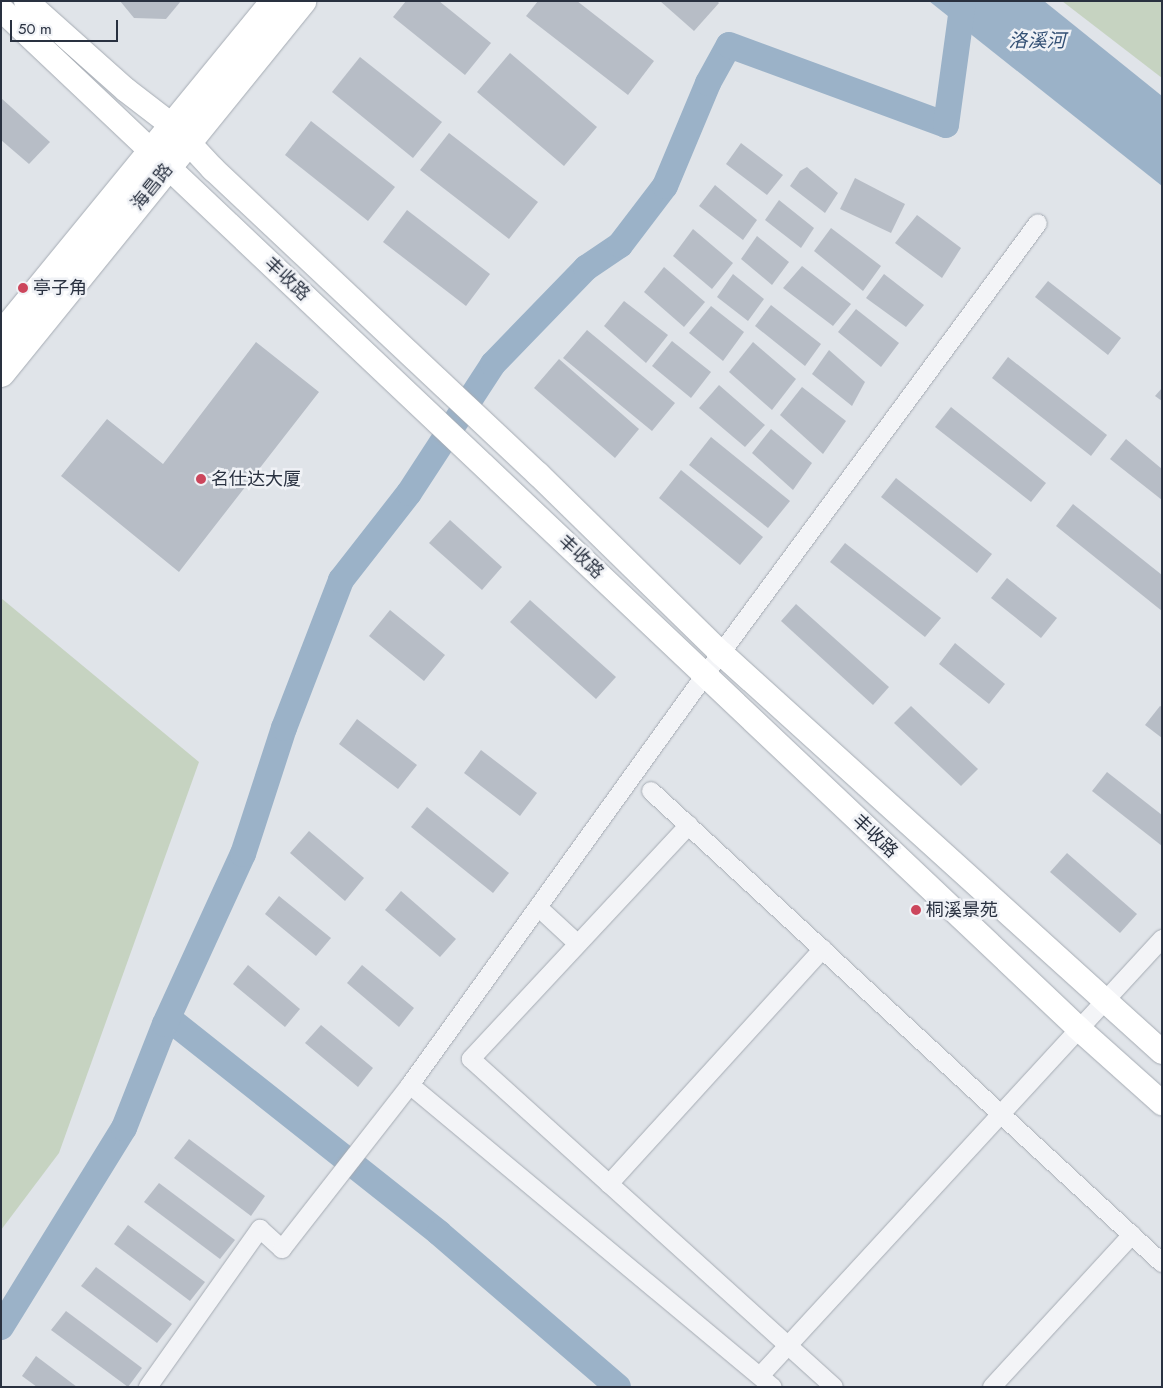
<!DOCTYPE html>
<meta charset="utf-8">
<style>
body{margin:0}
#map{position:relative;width:1163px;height:1388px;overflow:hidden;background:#e0e4e9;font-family:Jost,"Noto Sans SC",sans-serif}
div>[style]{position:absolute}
.green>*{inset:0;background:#c6d3c1}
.water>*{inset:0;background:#9bb2c8}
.river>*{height:26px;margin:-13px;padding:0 13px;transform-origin:13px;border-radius:13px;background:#9bb2c8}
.building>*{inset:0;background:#b7bdc6}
.roads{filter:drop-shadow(0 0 1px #a5abb3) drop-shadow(0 0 1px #a5abb3)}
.minor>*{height:18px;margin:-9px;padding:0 9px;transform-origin:9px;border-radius:9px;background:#f3f4f7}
.secondary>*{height:24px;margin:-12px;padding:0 12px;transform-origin:12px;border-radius:12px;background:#fff}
.primary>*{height:28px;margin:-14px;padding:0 14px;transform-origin:14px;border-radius:14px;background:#fff}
.dots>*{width:14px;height:14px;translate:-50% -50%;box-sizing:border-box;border:2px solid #f0f2f6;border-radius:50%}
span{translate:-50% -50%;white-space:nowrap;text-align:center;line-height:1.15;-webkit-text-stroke:5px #f0f2f6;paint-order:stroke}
.street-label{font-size:18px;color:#293140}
.poi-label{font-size:18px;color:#293140}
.left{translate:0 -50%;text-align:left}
.water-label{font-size:19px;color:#335074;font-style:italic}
.frame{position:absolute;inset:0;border:2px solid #293140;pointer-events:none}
.scale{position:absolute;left:10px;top:20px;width:108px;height:22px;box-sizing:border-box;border:2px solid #293140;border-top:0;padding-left:6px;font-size:15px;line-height:18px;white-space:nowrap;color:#293140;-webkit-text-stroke:4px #f0f2f6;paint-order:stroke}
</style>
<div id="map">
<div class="green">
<i style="clip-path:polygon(1062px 1px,1162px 1px,1162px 78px)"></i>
<i style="clip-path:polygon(1px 598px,199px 762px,59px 1153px,1px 1230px)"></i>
</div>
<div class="water">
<i style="clip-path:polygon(929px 1px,1044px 1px,1162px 96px,1162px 186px)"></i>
</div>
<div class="river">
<i style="left:168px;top:1018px;width:346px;rotate:38.4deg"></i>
<i style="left:439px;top:1233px;width:236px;rotate:40.7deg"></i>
<i style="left:1px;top:1327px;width:234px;rotate:-58.3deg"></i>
<i style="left:124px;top:1128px;width:112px;rotate:-68.5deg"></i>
<i style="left:165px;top:1024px;width:187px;rotate:-65.4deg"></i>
<i style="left:243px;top:854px;width:133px;rotate:-72deg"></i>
<i style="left:284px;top:728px;width:159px;rotate:-68.9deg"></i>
<i style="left:341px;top:580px;width:110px;rotate:-52deg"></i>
<i style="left:409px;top:493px;width:154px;rotate:-56.9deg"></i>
<i style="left:493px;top:364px;width:134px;rotate:-45.9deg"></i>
<i style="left:586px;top:268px;width:41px;rotate:-34.1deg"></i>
<i style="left:620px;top:245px;width:74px;rotate:-52.7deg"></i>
<i style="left:665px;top:186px;width:112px;rotate:-67.3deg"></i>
<i style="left:708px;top:83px;width:43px;rotate:-61.1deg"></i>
<i style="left:729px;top:45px;width:231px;rotate:20.2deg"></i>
<i style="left:946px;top:125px;width:125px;rotate:-82.2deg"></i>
</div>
<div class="building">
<i style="clip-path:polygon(120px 1px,181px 1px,166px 19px,134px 18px)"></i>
<i style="clip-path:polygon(406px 1px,439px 1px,491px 43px,465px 75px,393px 17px)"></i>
<i style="clip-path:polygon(538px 1px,577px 1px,654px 61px,628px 95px,526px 16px)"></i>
<i style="clip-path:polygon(660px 1px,717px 1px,719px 3px,694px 31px)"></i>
<i style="clip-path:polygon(510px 53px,597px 127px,564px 166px,477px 92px)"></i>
<i style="clip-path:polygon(360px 57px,442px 122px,413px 158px,332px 92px)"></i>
<i style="clip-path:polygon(1px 98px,50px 142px,29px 164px,1px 140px)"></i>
<i style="clip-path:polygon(311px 121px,395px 187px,368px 221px,285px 155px)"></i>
<i style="clip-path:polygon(449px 133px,538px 202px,509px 239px,420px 170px)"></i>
<i style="clip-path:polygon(741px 143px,783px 175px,767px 195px,726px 164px)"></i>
<i style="clip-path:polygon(807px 167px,838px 193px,825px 213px,790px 186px,800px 171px)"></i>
<i style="clip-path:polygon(855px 178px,905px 204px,891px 233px,840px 209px)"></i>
<i style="clip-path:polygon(715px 185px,757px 220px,743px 240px,699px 206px)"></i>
<i style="clip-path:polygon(779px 200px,814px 228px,801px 248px,765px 220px)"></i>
<i style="clip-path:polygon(407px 210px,490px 274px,466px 306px,383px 242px)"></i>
<i style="clip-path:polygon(917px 215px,961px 248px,942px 278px,895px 243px)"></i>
<i style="clip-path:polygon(831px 228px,881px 266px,863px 291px,814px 251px)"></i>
<i style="clip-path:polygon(693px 229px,733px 263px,712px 289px,673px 256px)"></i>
<i style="clip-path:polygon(757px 236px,789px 262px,772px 285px,741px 259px)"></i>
<i style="clip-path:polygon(802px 266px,851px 304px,833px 326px,783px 288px)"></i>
<i style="clip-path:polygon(664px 267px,705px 302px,684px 327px,644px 292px)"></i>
<i style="clip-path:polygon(733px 274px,764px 299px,748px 321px,717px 297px)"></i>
<i style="clip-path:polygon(884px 274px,924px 305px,906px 327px,866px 298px)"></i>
<i style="clip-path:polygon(1048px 281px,1121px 338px,1108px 355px,1035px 297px)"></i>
<i style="clip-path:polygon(624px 301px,668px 335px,646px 363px,604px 326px)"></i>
<i style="clip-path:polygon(771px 305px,821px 344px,805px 366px,755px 326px)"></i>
<i style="clip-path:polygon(711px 306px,744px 332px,723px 361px,689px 333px)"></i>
<i style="clip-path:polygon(856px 309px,899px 343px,881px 367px,838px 332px)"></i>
<i style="clip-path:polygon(587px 330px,675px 403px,652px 431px,563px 358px)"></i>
<i style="clip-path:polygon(672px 341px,711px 372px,691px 398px,652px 366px)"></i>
<i style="clip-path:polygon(256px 342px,319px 392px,179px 572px,61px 476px,107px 419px,163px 464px)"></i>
<i style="clip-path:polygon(753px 342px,796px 379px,772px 410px,729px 372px)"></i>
<i style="clip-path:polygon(829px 350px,865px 382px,852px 406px,812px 374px)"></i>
<i style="clip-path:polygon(1008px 357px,1107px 435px,1091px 456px,992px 378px)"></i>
<i style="clip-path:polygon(559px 359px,639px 429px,615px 458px,534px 388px)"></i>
<i style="clip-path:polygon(719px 385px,765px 425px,745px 447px,699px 408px)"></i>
<i style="clip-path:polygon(802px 387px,846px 421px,823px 454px,780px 415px)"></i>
<i style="clip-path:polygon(1162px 388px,1162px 401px,1155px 396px)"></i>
<i style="clip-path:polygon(951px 407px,1046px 483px,1031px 502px,935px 427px)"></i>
<i style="clip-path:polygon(771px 429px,812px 463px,793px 490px,752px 453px)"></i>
<i style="clip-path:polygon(711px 437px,790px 501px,768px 528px,689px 465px)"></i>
<i style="clip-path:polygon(1126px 439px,1162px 469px,1162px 500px,1110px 459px)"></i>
<i style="clip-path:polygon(681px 470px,763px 537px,740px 565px,659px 498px)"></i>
<i style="clip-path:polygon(896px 478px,992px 554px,977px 573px,881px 497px)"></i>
<i style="clip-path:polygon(1073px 504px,1162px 575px,1162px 611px,1056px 526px)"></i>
<i style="clip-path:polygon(450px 520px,502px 567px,482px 590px,429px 543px)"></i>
<i style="clip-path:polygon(845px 543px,941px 618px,925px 637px,830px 562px)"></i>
<i style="clip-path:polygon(1007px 578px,1057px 618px,1041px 638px,991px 598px)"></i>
<i style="clip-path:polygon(530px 600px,616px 677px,596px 699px,510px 622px)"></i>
<i style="clip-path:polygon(796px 604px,889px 687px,873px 705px,781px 621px)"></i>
<i style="clip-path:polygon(390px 610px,445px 655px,424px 681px,369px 636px)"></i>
<i style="clip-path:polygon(955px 643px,1005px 684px,989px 704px,939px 664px)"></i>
<i style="clip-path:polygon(911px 706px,978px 769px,961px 786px,894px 723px)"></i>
<i style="clip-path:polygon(1160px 706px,1162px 707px,1162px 738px,1145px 725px)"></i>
<i style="clip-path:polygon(357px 719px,417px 765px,398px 789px,339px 744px)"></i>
<i style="clip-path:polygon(481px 750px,537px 793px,520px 816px,464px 773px)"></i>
<i style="clip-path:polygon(1107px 772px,1162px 815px,1162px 846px,1092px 791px)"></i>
<i style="clip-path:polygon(427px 807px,509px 873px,493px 893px,411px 827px)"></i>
<i style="clip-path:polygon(309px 831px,364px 878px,345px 901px,290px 853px)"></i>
<i style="clip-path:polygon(1067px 853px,1137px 914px,1120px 933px,1050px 872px)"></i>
<i style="clip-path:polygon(401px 891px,456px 939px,440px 957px,385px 910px)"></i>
<i style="clip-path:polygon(279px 896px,331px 938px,316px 956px,265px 914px)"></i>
<i style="clip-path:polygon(248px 965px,300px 1009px,285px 1027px,233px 984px)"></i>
<i style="clip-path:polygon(362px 965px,414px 1008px,399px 1027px,347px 983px)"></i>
<i style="clip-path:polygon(321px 1025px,373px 1068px,358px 1087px,305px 1043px)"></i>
<i style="clip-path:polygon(189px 1139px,265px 1196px,251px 1216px,174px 1158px)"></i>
<i style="clip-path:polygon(159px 1183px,235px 1240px,220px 1259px,144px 1202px)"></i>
<i style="clip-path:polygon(128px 1225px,205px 1282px,190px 1301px,114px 1244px)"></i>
<i style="clip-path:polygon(96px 1267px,172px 1324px,157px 1343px,81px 1286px)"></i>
<i style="clip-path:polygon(66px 1311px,142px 1368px,128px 1387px,51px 1330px)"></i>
<i style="clip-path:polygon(36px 1356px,77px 1387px,37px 1387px,22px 1376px)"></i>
</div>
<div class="roads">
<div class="minor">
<i style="left:651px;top:791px;width:696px;rotate:42.73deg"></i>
<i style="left:689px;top:825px;width:320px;rotate:133deg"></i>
<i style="left:471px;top:1059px;width:489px;rotate:42.1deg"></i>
<i style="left:538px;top:907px;width:54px;rotate:42.8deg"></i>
<i style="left:410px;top:1085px;width:472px;rotate:39.8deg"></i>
<i style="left:609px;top:1184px;width:318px;rotate:-47.7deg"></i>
<i style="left:760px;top:1376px;width:594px;rotate:-47.39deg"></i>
<i style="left:148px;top:1387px;width:194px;rotate:-54.7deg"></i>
<i style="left:260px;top:1229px;width:30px;rotate:42deg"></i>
<i style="left:282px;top:1249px;width:208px;rotate:-52deg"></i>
<i style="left:410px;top:1085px;width:505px;rotate:-54.26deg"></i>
<i style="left:705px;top:675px;width:561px;rotate:-53.62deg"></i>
<i style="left:992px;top:1387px;width:207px;rotate:-47.4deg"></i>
</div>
<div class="secondary">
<i style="left:26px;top:1px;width:134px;rotate:41.7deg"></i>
<i style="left:126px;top:90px;width:59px;rotate:37.5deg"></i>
<i style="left:173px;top:126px;width:59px;rotate:47.1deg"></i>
<i style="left:213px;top:169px;width:446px;rotate:43.2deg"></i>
<i style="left:538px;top:474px;width:256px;rotate:44.4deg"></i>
<i style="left:721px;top:653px;width:595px;rotate:42.14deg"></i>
<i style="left:1px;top:9px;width:1483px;rotate:43.41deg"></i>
<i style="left:1078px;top:1028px;width:113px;rotate:41.8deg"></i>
</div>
<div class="primary">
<i style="left:1px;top:336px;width:433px;rotate:-50.7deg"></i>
<i style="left:1px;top:373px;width:479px;rotate:-51deg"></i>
</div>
</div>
<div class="dots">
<i style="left:23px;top:288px;background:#cc465c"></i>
<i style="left:201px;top:479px;background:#cc465c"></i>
<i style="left:916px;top:910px;background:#cc465c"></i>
</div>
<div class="street-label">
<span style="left:152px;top:187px;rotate:-51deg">海昌路</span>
<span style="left:287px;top:279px;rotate:43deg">丰收路</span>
<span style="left:581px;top:557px;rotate:43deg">丰收路</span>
<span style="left:875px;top:836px;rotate:43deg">丰收路</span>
</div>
<div class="poi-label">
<span class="left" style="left:33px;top:288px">亭子角</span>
<span class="left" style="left:211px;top:479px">名仕达大厦</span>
<span class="left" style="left:926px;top:910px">桐溪景苑</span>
</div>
<div class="water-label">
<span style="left:1037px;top:41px">洛溪河</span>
</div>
<div class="frame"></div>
<div class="scale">50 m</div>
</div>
